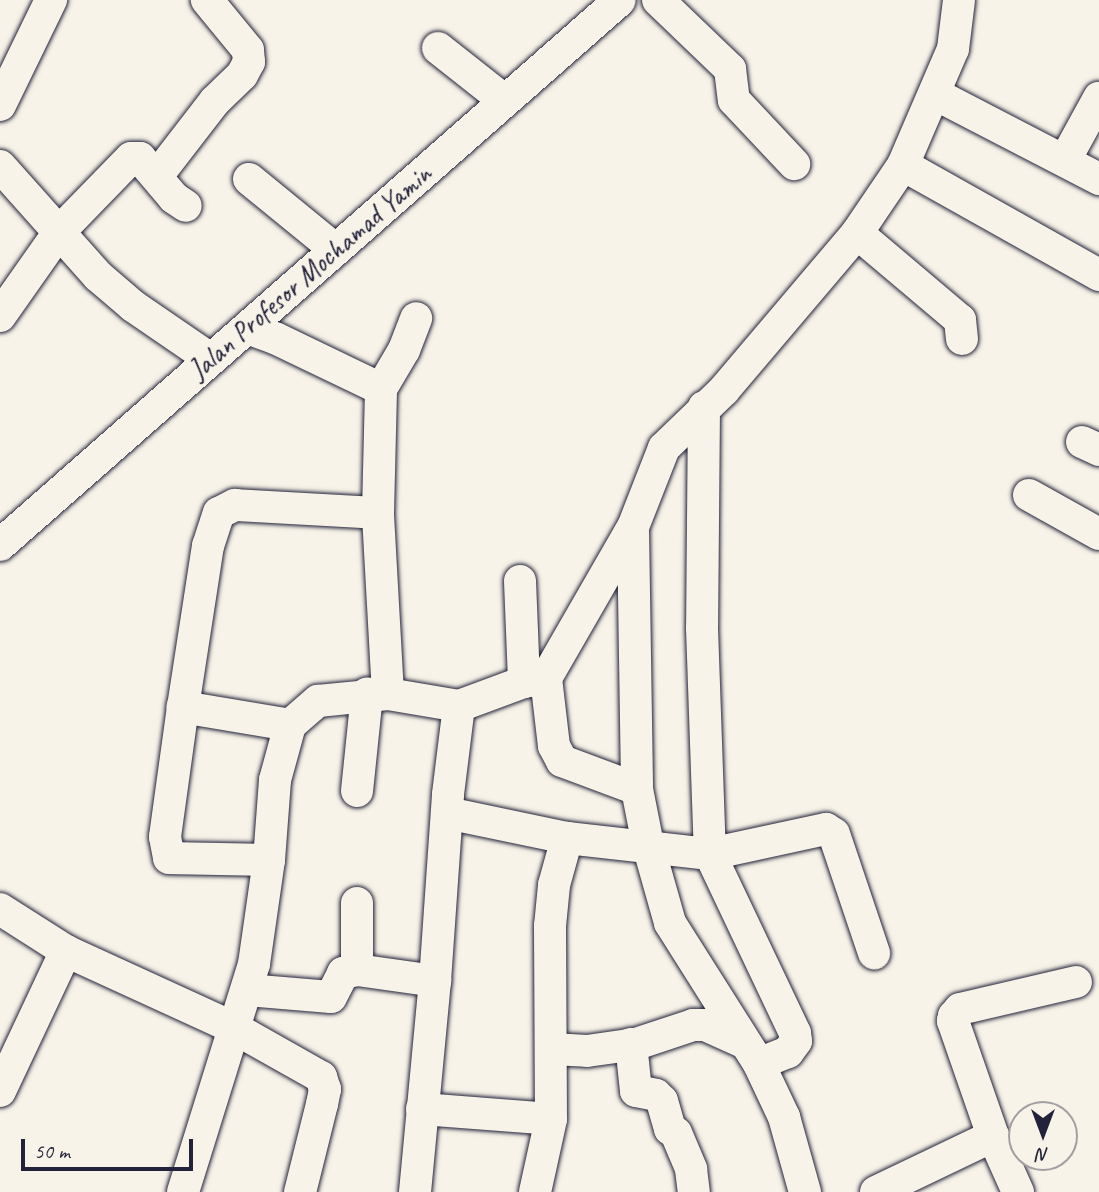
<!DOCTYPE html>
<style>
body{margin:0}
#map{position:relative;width:1099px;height:1192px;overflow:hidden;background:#f7f3e8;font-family:Caveat,sans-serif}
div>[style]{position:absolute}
.roads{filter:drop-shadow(0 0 2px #22223b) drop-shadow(0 0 2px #22223b)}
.minor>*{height:32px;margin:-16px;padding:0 16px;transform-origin:16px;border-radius:16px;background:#f7f3e8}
span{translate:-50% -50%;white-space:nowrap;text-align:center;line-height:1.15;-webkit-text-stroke:6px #f7f3e8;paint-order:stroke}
.street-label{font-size:28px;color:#22223b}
.north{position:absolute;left:1008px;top:1101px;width:70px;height:70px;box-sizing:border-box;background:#f7f3e8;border:2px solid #a29fa3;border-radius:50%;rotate:180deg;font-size:19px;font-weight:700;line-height:28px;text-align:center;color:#22223b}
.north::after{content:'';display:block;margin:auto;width:24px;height:32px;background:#22223b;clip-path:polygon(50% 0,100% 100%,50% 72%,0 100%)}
.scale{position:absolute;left:21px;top:1139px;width:172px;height:32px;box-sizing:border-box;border:4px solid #22223b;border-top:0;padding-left:9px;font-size:21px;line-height:24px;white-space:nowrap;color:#22223b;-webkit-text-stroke:5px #f7f3e8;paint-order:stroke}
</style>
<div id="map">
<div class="roads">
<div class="minor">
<i style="left:658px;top:0;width:100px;rotate:43.8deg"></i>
<i style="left:730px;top:69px;width:31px;rotate:83deg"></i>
<i style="left:734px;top:100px;width:88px;rotate:46.8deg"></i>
<i style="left:438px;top:48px;width:85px;rotate:38.3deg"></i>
<i style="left:935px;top:94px;width:185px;rotate:27.4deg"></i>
<i style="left:0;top:105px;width:117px;rotate:-64.1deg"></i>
<i style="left:1065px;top:160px;width:71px;rotate:-61.3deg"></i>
<i style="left:903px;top:165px;width:225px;rotate:29.3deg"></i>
<i style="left:0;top:166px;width:147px;rotate:48.3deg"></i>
<i style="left:98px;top:276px;width:46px;rotate:40.6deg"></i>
<i style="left:133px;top:306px;width:92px;rotate:34.4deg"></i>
<i style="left:157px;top:176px;width:95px;rotate:-52.3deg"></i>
<i style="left:215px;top:101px;width:37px;rotate:-44deg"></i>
<i style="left:242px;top:75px;width:15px;rotate:-62deg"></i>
<i style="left:249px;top:62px;width:12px;rotate:-95deg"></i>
<i style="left:248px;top:50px;width:65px;rotate:-129.4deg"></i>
<i style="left:249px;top:179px;width:112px;rotate:39.2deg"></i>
<i style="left:857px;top:233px;width:135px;rotate:40.2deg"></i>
<i style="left:960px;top:320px;width:19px;rotate:84deg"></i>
<i style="left:0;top:316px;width:103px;rotate:-54.9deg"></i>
<i style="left:59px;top:232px;width:103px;rotate:-45.8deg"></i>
<i style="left:131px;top:158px;width:9px"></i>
<i style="left:140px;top:158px;width:52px;rotate:49.6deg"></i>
<i style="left:174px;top:198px;width:14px;rotate:34deg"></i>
<i style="left:247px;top:328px;width:30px;rotate:20deg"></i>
<i style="left:275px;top:338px;width:118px;rotate:25.7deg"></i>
<i style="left:704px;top:407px;width:221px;rotate:90.5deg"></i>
<i style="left:702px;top:628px;width:226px;rotate:88deg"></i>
<i style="left:710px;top:854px;width:198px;rotate:64.6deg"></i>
<i style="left:795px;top:1033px;width:8px;rotate:83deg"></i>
<i style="left:796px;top:1041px;width:14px;rotate:126deg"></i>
<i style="left:788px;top:1052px;width:31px;rotate:158deg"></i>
<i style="left:1082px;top:442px;width:19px;rotate:25deg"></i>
<i style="left:1029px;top:495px;width:80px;rotate:29.1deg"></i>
<i style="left:633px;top:529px;width:260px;rotate:89.1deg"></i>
<i style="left:637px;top:789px;width:57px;rotate:78.9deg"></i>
<i style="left:648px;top:845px;width:81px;rotate:74.2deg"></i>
<i style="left:670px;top:923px;width:167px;rotate:57.7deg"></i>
<i style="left:759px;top:1064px;width:59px;rotate:64.7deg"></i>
<i style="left:784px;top:1117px;width:78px;rotate:74.4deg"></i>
<i style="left:0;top:545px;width:825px;rotate:-41.32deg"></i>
<i style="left:520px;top:581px;width:101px;rotate:87.7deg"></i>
<i style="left:546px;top:678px;width:68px;rotate:83.3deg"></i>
<i style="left:554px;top:746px;width:17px;rotate:62deg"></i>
<i style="left:562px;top:761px;width:80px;rotate:20.5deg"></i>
<i style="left:388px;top:694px;width:181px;rotate:-93.2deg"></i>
<i style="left:378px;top:513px;width:124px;rotate:-88.6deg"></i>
<i style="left:381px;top:389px;width:45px;rotate:-59.5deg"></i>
<i style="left:404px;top:350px;width:34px;rotate:-69deg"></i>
<i style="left:183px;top:707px;width:131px;rotate:97.9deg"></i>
<i style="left:165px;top:837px;width:21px;rotate:79deg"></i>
<i style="left:169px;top:858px;width:100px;rotate:1.1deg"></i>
<i style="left:290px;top:725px;width:109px;rotate:-170.5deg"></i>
<i style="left:183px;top:707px;width:163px;rotate:-81.2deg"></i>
<i style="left:208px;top:546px;width:35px;rotate:-72deg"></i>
<i style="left:219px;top:513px;width:18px;rotate:-27deg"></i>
<i style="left:235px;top:505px;width:143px;rotate:3.2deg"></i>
<i style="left:357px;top:791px;width:98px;rotate:-84.1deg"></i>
<i style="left:447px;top:813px;width:123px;rotate:11.8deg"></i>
<i style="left:567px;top:838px;width:144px;rotate:6.4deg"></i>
<i style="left:710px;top:854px;width:119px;rotate:-12.2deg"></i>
<i style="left:826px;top:829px;width:9px;rotate:32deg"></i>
<i style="left:834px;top:834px;width:126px;rotate:71.4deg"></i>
<i style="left:357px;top:903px;width:67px;rotate:90deg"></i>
<i style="left:357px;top:970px;width:79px;rotate:8deg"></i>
<i style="left:0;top:909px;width:78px;rotate:32.5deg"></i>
<i style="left:66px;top:951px;width:185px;rotate:24.6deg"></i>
<i style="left:234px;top:1028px;width:100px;rotate:29.4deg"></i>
<i style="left:321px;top:1077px;width:13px;rotate:72deg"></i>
<i style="left:325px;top:1089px;width:15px;rotate:101deg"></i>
<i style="left:322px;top:1104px;width:91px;rotate:104deg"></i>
<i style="left:247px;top:990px;width:84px;rotate:4.8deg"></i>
<i style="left:331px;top:997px;width:27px;rotate:-63deg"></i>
<i style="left:343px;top:973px;width:14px;rotate:-12deg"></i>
<i style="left:631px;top:1044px;width:47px;rotate:83.9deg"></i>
<i style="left:636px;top:1091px;width:20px;rotate:11deg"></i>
<i style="left:656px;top:1095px;width:8px;rotate:45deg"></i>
<i style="left:662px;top:1101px;width:29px;rotate:74deg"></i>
<i style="left:670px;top:1129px;width:7px;rotate:34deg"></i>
<i style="left:676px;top:1133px;width:39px;rotate:67deg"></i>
<i style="left:691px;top:1169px;width:23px;rotate:83deg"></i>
<i style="left:551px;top:1049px;width:36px;rotate:3deg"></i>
<i style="left:587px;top:1051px;width:49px;rotate:-8.1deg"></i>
<i style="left:636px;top:1044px;width:60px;rotate:-18.4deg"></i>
<i style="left:693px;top:1025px;width:12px"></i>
<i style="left:705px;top:1025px;width:42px;rotate:24.1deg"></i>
<i style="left:0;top:1091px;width:155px;rotate:-64.8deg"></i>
<i style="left:422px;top:1109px;width:129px;rotate:4.4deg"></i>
<i style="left:183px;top:1192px;width:239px;rotate:-72.7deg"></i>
<i style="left:254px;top:964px;width:105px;rotate:-81.8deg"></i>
<i style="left:269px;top:860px;width:80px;rotate:-85.7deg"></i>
<i style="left:275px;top:780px;width:57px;rotate:-74.7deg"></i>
<i style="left:290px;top:725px;width:37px;rotate:-41deg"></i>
<i style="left:318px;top:701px;width:70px;rotate:-5.7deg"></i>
<i style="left:388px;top:694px;width:72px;rotate:9.6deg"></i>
<i style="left:459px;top:706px;width:69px;rotate:-20.3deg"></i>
<i style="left:524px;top:682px;width:22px;rotate:-10deg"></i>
<i style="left:546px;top:678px;width:174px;rotate:-60.1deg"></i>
<i style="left:633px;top:527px;width:85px;rotate:-68.6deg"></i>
<i style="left:664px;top:448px;width:83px;rotate:-44deg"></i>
<i style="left:724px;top:390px;width:206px;rotate:-49.7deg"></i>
<i style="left:857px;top:233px;width:82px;rotate:-55.9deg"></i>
<i style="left:903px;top:165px;width:126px;rotate:-66.7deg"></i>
<i style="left:953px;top:49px;width:49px;rotate:-83deg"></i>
<i style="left:415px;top:1192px;width:212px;rotate:-84.6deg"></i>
<i style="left:435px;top:981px;width:187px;rotate:-86deg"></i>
<i style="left:448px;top:794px;width:89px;rotate:-82.9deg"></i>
<i style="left:535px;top:1192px;width:75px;rotate:-77.6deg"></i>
<i style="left:551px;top:1119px;width:193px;rotate:-90.3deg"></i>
<i style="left:550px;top:926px;width:41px;rotate:-84.4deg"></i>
<i style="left:554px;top:885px;width:49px;rotate:-74.5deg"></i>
<i style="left:876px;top:1192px;width:130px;rotate:-25.6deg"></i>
<i style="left:1018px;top:1192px;width:61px;rotate:-114.1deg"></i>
<i style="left:993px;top:1136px;width:122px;rotate:-109.2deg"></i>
<i style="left:953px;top:1021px;width:5px;rotate:-79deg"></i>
<i style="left:954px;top:1016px;width:9px;rotate:-49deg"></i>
<i style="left:960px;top:1009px;width:119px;rotate:-13.1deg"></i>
</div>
</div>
<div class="street-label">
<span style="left:310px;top:272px;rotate:-41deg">Jalan Profesor Mochamad Yamin</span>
</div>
<div class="north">N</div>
<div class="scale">50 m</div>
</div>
